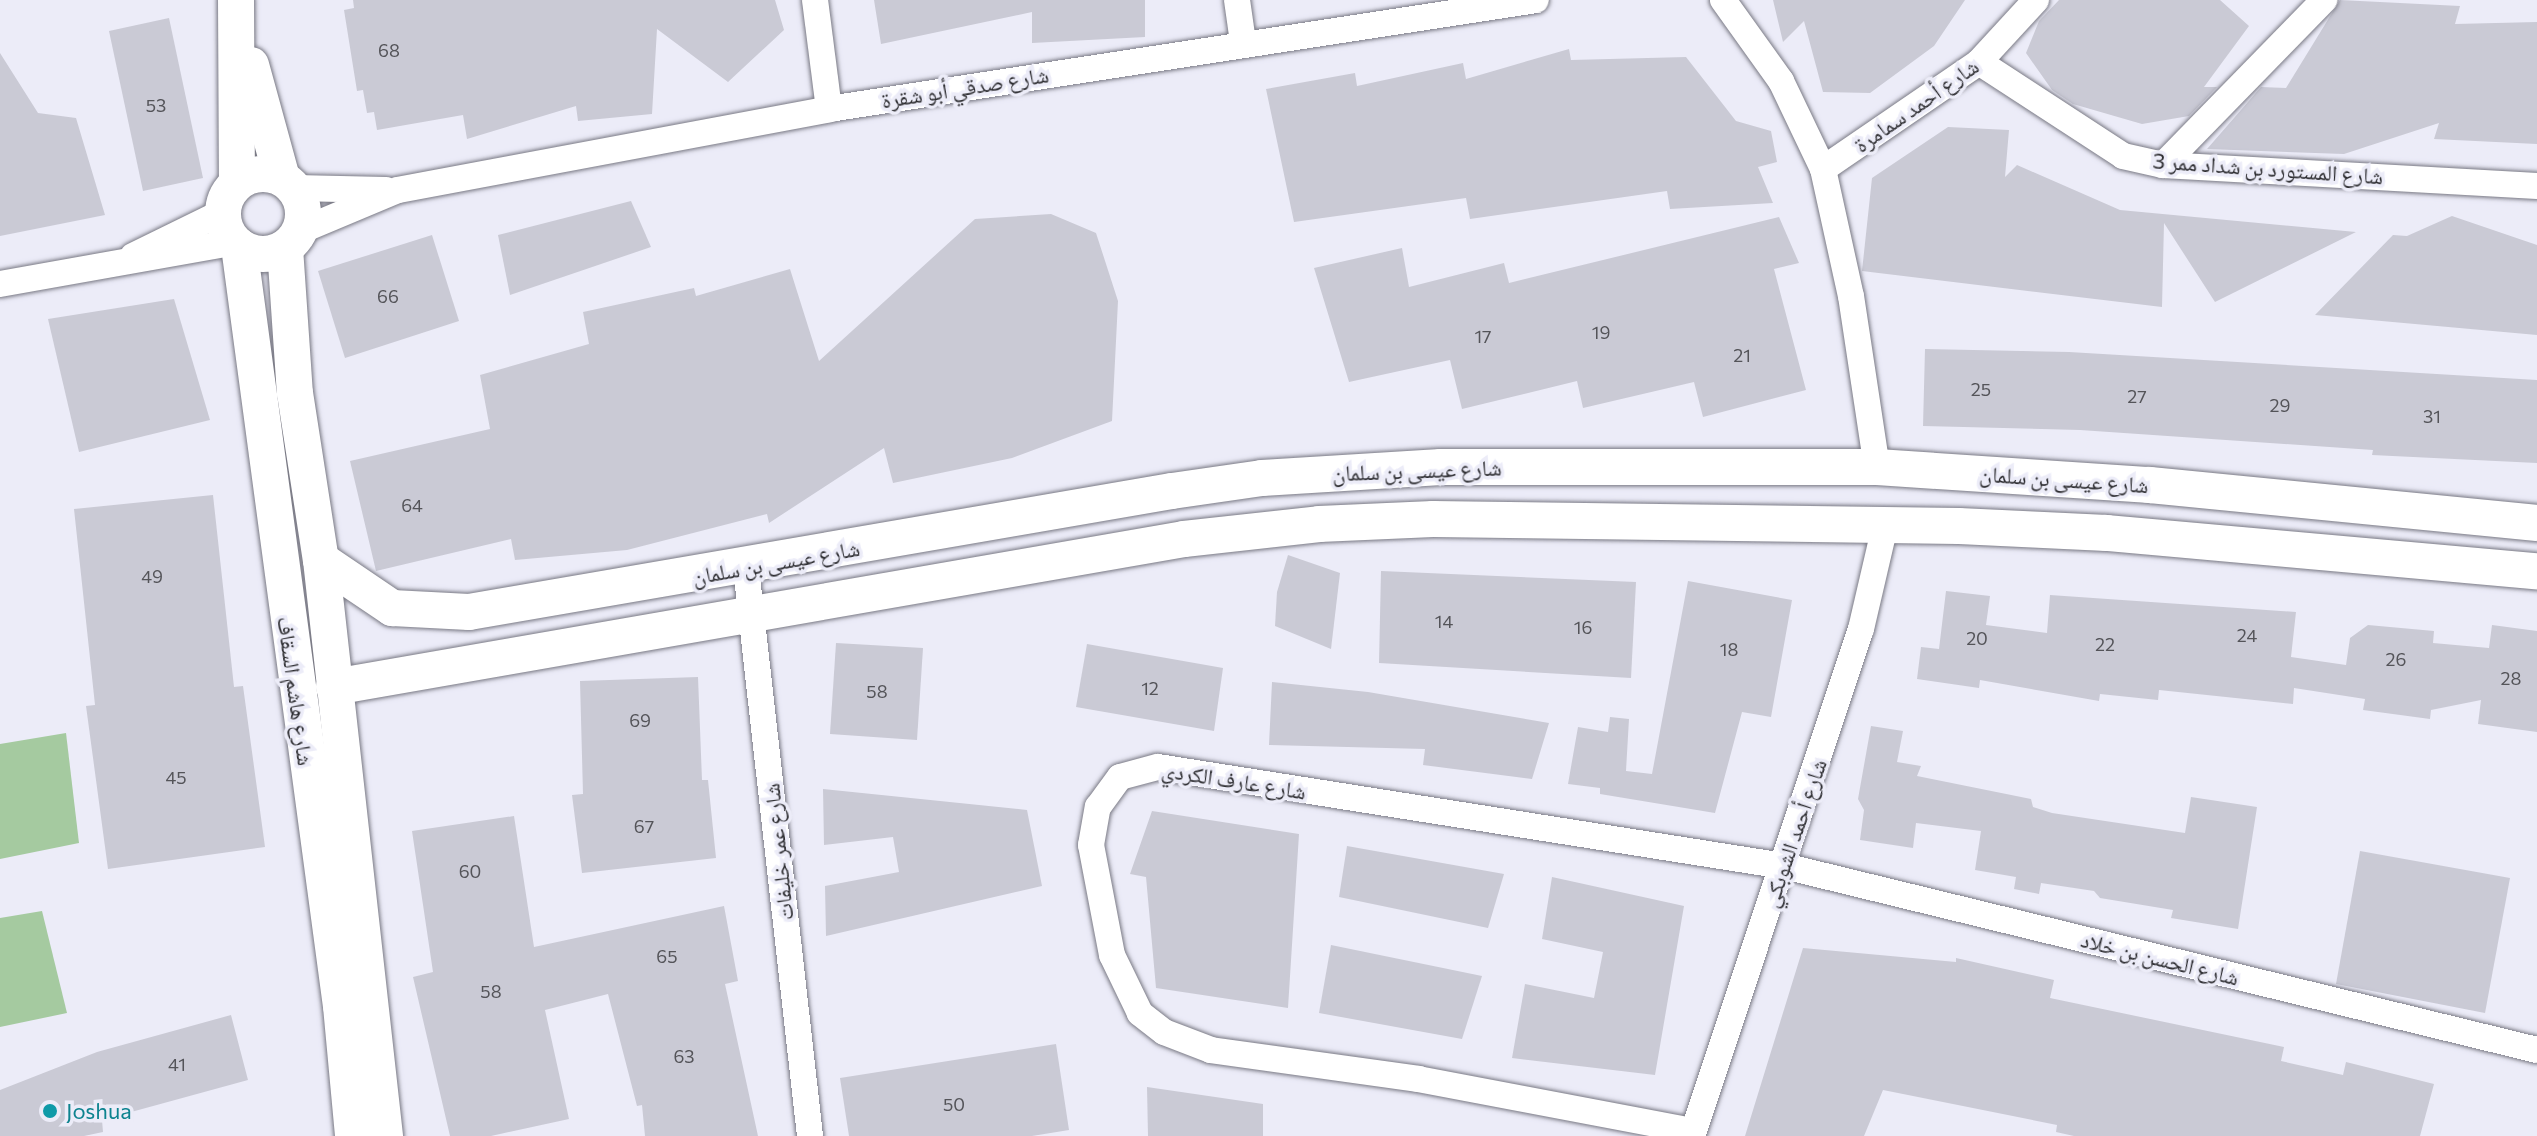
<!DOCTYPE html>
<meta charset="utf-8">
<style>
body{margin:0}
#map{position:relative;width:2537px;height:1136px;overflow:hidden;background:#ececf8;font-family:Commissioner,"Noto Naskh Arabic",sans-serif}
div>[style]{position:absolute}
.green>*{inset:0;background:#a5caa0}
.building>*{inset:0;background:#cacad5}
.roads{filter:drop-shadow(0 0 2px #797984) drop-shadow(0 0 2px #797984)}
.street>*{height:26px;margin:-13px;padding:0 13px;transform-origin:13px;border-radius:13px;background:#fff}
.secondary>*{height:36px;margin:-18px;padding:0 18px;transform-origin:18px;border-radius:18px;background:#fff}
.secondary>.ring{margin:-18px;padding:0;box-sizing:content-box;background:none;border:36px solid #fff;border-radius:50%}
.dots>*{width:22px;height:22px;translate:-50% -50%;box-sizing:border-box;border:4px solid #ececf8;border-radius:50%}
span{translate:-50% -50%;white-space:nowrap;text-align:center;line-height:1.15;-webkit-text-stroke:7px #ececf8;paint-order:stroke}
.number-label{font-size:18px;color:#545459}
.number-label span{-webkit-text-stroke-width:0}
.street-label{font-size:22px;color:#2c2c30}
.culture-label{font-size:22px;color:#0d838f}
.left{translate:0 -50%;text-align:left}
</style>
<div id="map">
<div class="green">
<i style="clip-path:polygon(66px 733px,79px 843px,0 859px,0 744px)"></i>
<i style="clip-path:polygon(42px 911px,67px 1013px,0 1027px,0 918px)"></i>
</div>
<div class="building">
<i style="clip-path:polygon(353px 0,775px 0,784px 30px,728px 82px,657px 29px,652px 114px,578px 121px,576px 106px,467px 139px,463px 115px,377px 130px,374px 112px,367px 113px,363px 90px,357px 91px,344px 10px,354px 8px)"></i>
<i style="clip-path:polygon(874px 0,1032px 0,1032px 5px,1032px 0,1145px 0,1145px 37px,1032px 43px,1032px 12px,881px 44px)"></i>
<i style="clip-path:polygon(1773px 0,1965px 0,1934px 46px,1870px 93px,1823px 92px,1804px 21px,1783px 42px)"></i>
<i style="clip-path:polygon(2059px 0,2220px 0,2249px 26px,2204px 87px,2217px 87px,2189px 116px,2142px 124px,2073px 104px,2052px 90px,2026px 53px,2039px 21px)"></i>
<i style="clip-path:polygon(2340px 0,2460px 6px,2455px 24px,2537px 22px,2537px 144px,2434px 139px,2439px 123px,2344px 154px,2207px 149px,2261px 87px,2286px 88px)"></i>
<i style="clip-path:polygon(169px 18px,203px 178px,143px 191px,109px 31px)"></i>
<i style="clip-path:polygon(1569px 49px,1571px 60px,1686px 57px,1736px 121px,1771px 131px,1777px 162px,1758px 167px,1773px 203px,1670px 209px,1667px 191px,1470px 219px,1466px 198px,1294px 222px,1266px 89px,1355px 73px,1357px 86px,1463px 63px,1466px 79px)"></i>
<i style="clip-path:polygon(0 53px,38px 113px,76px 118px,105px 215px,0 236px)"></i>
<i style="clip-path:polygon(1948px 127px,2009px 130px,2005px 177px,2017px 165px,2120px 210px,2356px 232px,2215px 302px,2164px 223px,2162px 307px,1862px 271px,1872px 178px)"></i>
<i style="clip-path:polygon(631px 201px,651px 247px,510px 295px,498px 235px)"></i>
<i style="clip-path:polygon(1051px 214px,1096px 233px,1118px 301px,1112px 421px,1012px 458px,893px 483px,884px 448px,769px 523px,767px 514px,627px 550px,515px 560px,511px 539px,376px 571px,350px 461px,490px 429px,480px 375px,589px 344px,583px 312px,694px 288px,696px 296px,790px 269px,819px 361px,975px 219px)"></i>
<i style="clip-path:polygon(2452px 216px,2537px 245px,2537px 335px,2315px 315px,2393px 235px,2407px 236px)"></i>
<i style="clip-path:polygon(1779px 217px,1799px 263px,1774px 269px,1806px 390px,1703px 417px,1694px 382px,1583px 408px,1577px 381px,1462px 409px,1450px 360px,1349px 382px,1314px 268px,1402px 248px,1409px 287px,1504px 263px,1509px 283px)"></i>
<i style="clip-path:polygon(432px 235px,459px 321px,345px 358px,318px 271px)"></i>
<i style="clip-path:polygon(174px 299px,210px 420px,79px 452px,48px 319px)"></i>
<i style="clip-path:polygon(1925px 349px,2069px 352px,2537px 380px,2537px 463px,2372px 455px,2373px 450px,2080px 430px,1923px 426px)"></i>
<i style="clip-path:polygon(213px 495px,234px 687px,243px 686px,265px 847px,108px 869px,86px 706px,95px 705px,74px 509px)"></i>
<i style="clip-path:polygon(1288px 555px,1340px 573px,1331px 649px,1275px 626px,1277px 592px)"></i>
<i style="clip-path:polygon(1381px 571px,1636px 582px,1631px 678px,1379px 663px)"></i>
<i style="clip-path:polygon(1688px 581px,1792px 600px,1771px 717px,1742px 712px,1715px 813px,1600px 794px,1600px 788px,1568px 784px,1578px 727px,1608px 732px,1610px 717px,1629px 719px,1626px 771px,1652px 774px)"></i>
<i style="clip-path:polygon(1946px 591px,1990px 596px,1986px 625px,2047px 633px,2050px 595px,2296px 612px,2291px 657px,2346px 665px,2350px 638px,2368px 625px,2434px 631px,2433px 643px,2489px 648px,2492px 625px,2537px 631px,2537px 732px,2478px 724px,2481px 700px,2431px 710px,2430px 719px,2363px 710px,2365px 699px,2294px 688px,2293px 704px,2159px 690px,2158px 700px,2100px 694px,2099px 701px,1980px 680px,1979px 688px,1917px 679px,1921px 647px,1939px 649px)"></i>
<i style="clip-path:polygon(836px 643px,923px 648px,917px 740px,830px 734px)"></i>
<i style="clip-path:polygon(1087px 644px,1223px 668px,1214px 731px,1076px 707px)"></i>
<i style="clip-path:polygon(698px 677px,702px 780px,708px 780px,716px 858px,582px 873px,572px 795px,583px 794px,580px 681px)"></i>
<i style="clip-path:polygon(1272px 682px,1368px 692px,1549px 723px,1532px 779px,1423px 765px,1425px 749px,1269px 745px)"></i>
<i style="clip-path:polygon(1871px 726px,1903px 731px,1897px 762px,1921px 766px,1917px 776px,2031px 799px,2033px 807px,2052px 813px,2185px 833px,2191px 797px,2257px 807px,2238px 929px,2171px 918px,2173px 910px,2100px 898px,2094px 891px,2041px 883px,2039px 894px,2014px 889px,2016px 877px,1975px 870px,1981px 831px,1916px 823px,1913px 848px,1860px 840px,1864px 810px,1858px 799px)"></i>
<i style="clip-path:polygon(823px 789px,1027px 810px,1042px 886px,826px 936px,825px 886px,899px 872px,893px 837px,824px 845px)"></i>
<i style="clip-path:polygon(1152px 811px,1299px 834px,1288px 1008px,1156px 988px,1146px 877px,1130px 874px)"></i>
<i style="clip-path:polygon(514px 816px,534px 947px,724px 906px,738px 981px,725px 984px,758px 1136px,645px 1136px,642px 1105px,637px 1106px,608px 994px,545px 1010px,569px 1119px,491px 1136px,450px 1136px,413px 977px,433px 972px,412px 831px)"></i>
<i style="clip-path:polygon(1347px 846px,1504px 874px,1488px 928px,1339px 897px)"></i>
<i style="clip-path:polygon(2360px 851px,2510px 878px,2485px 1013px,2336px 984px)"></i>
<i style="clip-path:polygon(1552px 877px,1684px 906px,1655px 1075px,1512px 1058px,1525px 984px,1594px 998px,1603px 952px,1542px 939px)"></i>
<i style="clip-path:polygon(1331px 945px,1482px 976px,1462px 1039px,1319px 1013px)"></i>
<i style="clip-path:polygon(1803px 948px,1956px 962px,1956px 958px,2054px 980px,2050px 998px,2284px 1047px,2281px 1061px,2343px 1075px,2346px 1062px,2434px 1084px,2420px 1136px,2074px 1136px,2056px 1132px,2057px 1125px,1883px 1090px,1864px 1136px,1745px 1136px)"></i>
<i style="clip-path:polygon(231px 1015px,248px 1080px,102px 1120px,103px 1132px,84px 1136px,0 1136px,0 1090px,97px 1052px)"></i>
<i style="clip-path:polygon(1056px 1044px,1069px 1130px,1032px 1136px,849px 1136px,840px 1078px)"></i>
<i style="clip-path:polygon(1147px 1087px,1263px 1104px,1263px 1136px,1148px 1136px)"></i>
</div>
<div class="roads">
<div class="street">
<i style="left:815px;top:0;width:110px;rotate:82.7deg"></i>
<i style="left:1237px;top:0;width:42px;rotate:81.9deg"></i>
<i style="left:1723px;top:0;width:100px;rotate:54.4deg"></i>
<i style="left:1781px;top:81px;width:98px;rotate:64.5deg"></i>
<i style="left:1823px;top:169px;width:130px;rotate:77.6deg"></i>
<i style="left:1851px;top:296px;width:173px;rotate:81.4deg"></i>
<i style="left:1979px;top:62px;width:172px;rotate:33.1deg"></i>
<i style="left:2123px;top:156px;width:41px;rotate:12.7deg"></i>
<i style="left:2163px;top:165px;width:375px;rotate:3.2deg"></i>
<i style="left:2163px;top:165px;width:231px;rotate:-45.7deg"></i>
<i style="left:1823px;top:169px;width:189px;rotate:-34.4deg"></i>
<i style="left:1979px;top:62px;width:84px;rotate:-47.4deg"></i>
<i style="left:295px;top:188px;width:91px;rotate:1.3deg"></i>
<i style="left:300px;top:231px;width:106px;rotate:-22.7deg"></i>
<i style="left:398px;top:190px;width:439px;rotate:-10.6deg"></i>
<i style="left:829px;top:109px;width:715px;rotate:-8.76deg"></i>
<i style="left:133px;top:256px;width:100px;rotate:-26.1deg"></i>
<i style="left:0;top:284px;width:239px;rotate:-10.1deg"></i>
<i style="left:746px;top:568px;width:572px;rotate:83.57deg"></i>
<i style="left:1693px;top:1131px;width:279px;rotate:-169.3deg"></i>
<i style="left:1419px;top:1079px;width:210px;rotate:-172.1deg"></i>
<i style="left:1211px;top:1050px;width:50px;rotate:-159deg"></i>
<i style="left:1164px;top:1032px;width:31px;rotate:-142deg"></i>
<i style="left:1140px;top:1013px;width:64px;rotate:-115.8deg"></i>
<i style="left:1112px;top:955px;width:112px;rotate:-100.8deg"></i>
<i style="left:1091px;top:845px;width:39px;rotate:-80deg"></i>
<i style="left:1098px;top:807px;width:37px;rotate:-54deg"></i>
<i style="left:1120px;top:777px;width:39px;rotate:-15deg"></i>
<i style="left:1158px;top:767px;width:634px;rotate:8.99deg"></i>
<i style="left:1784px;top:866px;width:775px;rotate:13.73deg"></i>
<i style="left:1692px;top:1136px;width:534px;rotate:-71.57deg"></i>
<i style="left:1861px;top:629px;width:106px;rotate:-76.9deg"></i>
</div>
<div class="secondary">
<i style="left:236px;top:0;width:183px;rotate:89.7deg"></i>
<i style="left:251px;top:65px;width:117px;rotate:74.7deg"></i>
<i class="ring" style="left:223px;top:174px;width:44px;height:44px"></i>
<i style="left:239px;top:246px;width:767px;rotate:82.36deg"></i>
<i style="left:341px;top:1006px;width:131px;rotate:84.7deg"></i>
<i style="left:285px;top:248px;width:145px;rotate:86.1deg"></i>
<i style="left:295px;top:393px;width:169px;rotate:81.2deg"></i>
<i style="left:321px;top:560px;width:580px;rotate:83.66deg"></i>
<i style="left:321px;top:560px;width:86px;rotate:34.1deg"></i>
<i style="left:392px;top:608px;width:77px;rotate:3deg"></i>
<i style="left:469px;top:612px;width:713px;rotate:-9.77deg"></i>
<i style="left:1172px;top:491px;width:91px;rotate:-8.2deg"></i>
<i style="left:1262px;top:478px;width:179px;rotate:-3.5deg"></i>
<i style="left:1441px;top:467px;width:436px"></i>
<i style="left:1877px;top:467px;width:274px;rotate:3.8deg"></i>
<i style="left:2150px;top:485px;width:389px;rotate:5.6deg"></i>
<i style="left:334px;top:687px;width:863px;rotate:-9.88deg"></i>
<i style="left:1184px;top:539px;width:136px;rotate:-6.3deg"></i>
<i style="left:1319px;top:524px;width:114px;rotate:-2.5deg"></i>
<i style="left:1433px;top:519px;width:526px;rotate:0.76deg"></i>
<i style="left:1959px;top:526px;width:148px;rotate:2.7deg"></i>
<i style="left:2107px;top:533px;width:432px;rotate:5.1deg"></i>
</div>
</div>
<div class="dots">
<i style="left:50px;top:1111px;background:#0f9aa8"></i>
</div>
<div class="number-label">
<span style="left:389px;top:50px">68</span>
<span style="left:156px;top:105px">53</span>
<span style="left:388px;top:296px">66</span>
<span style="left:1601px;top:332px">19</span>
<span style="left:1483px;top:336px">17</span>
<span style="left:1742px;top:355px">21</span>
<span style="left:1981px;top:389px">25</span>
<span style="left:2137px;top:396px">27</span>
<span style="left:2280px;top:405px">29</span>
<span style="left:2432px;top:416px">31</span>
<span style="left:412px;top:505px">64</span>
<span style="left:152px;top:576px">49</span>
<span style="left:1444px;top:621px">14</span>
<span style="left:1583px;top:627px">16</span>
<span style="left:2247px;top:635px">24</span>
<span style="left:1977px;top:638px">20</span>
<span style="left:2105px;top:644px">22</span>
<span style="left:1729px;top:649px">18</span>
<span style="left:2396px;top:659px">26</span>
<span style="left:2511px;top:678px">28</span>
<span style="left:1150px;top:688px">12</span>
<span style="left:877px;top:691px">58</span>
<span style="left:640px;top:720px">69</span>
<span style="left:176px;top:777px">45</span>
<span style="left:644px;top:826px">67</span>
<span style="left:470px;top:871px">60</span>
<span style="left:667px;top:956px">65</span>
<span style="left:491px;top:991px">58</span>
<span style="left:684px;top:1056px">63</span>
<span style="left:177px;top:1064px">41</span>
<span style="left:954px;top:1104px">50</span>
</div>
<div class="street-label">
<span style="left:965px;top:87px;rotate:-9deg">شارع صدقي أبو شقرة</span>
<span style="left:1916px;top:105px;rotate:-35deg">شارع أحمد سمامرة</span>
<span style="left:2268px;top:168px;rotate:4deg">شارع المستورد بن شداد ممر 3</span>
<span style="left:1417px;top:470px;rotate:-2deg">شارع عيسى بن سلمان</span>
<span style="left:2064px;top:479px;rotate:4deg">شارع عيسى بن سلمان</span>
<span style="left:776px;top:562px;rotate:-10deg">شارع عيسى بن سلمان</span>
<span style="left:296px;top:691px;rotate:82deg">شارع هاشم السقاف</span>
<span style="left:1234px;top:780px;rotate:9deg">شارع عارف الكردي</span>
<span style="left:1794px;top:833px;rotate:-71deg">شارع أحمد الشوبكي</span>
<span style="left:778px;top:852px;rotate:-96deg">شارع عمر خليفات</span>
<span style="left:2160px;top:958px;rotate:14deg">شارع الحسن بن خلاد</span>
</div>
<div class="culture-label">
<span class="left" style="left:66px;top:1111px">Joshua</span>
</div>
</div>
